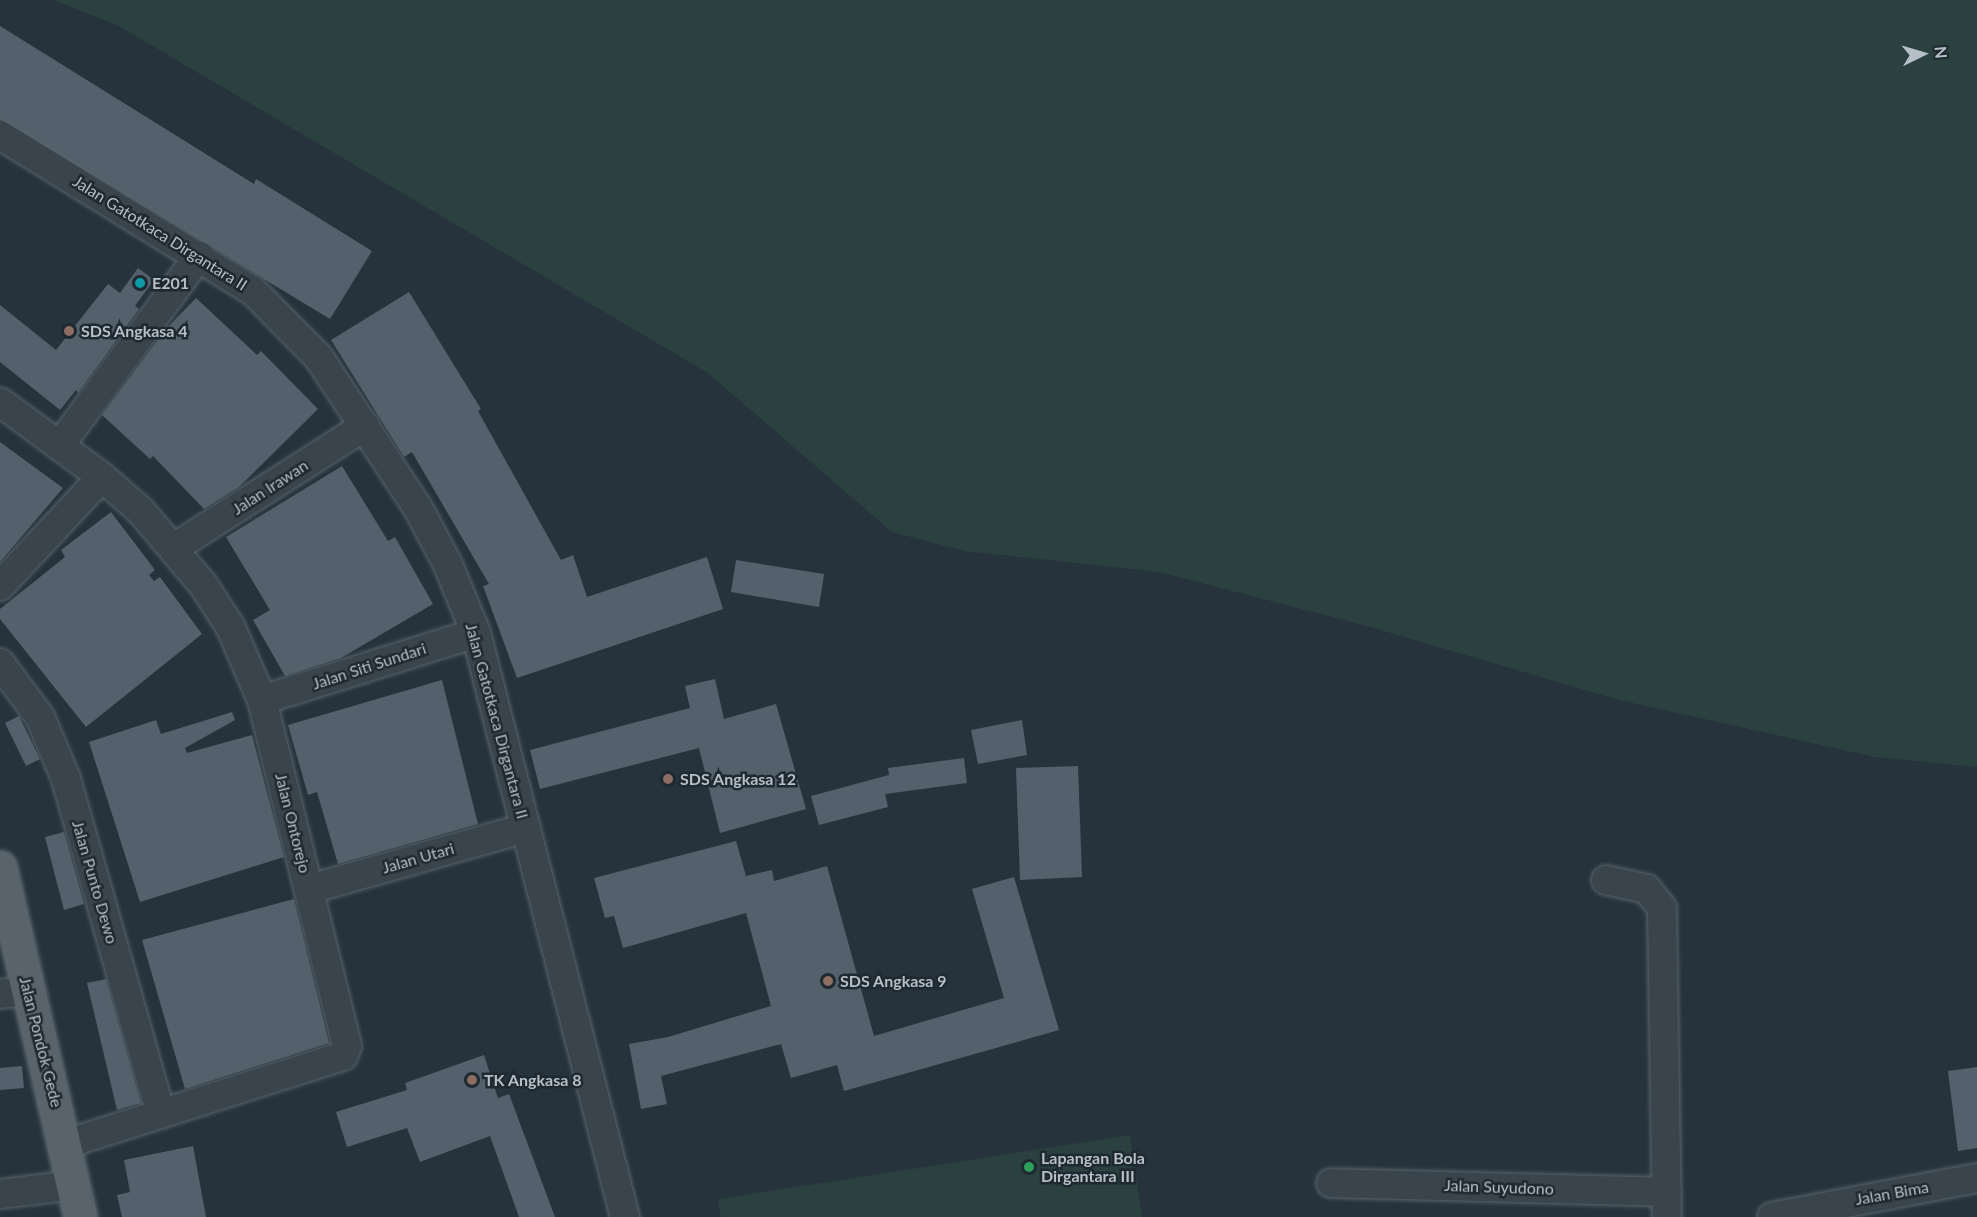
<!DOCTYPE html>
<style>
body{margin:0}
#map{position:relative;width:1977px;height:1217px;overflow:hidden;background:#26333c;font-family:Lato,sans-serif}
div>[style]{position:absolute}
.green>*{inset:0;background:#2b413f}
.building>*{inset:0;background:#54616c}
.roads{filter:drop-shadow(0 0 2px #58626a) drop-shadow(0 0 2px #58626a)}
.street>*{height:28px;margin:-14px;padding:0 14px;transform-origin:14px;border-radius:14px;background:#3a444c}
.primary>*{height:33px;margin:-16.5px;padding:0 16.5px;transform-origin:16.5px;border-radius:16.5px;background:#58636c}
.dots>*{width:16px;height:16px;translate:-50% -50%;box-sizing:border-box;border:3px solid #1f2931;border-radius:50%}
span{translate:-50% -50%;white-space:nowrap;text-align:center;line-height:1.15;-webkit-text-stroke:5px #1f2931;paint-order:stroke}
.street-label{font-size:16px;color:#b6bfc7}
.poi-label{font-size:16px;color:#b6bfc7;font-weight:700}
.left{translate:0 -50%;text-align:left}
.north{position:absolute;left:1893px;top:24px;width:60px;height:60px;-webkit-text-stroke:4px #1f2931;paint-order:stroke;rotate:85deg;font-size:16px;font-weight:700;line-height:24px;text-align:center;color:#b6bfc7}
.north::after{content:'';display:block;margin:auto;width:21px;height:27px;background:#b6bfc7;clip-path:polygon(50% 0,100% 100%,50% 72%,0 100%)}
</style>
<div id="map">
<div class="green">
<i style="clip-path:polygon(54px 0,1977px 0,1977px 767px,1875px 757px,1619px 700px,1367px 626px,1159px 572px,965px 551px,892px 532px,708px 373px,117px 25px)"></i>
<i style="clip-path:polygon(1130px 1135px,1142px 1217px,721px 1217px,718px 1199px)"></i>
</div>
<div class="building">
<i style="clip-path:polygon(0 26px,254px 184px,256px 179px,372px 251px,330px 319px,0 119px)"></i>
<i style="clip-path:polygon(138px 268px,154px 280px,135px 306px,139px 309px,78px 393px,76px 390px,60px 410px,0 362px,0 305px,56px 350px,108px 284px,120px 293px)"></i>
<i style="clip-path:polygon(409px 292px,481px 409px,478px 411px,561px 560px,573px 555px,587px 597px,707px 557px,723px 609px,517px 678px,483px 586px,489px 584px,412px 452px,404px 457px,331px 340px)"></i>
<i style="clip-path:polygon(196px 298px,257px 355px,261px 351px,318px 409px,239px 487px,204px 509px,153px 456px,150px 459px,102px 415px,165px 330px)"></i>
<i style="clip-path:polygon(0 442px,63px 488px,0 562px)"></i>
<i style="clip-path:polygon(342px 466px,388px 541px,395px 537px,433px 604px,341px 658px,285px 676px,253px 620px,270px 610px,226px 537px)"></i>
<i style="clip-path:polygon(111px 512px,155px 570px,149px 575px,154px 581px,160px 577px,202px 634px,86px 727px,0 619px,0 609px,65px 557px,61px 550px)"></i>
<i style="clip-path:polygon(736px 560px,824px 574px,819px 607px,731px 592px)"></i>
<i style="clip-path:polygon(715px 679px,724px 719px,776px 704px,806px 809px,720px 833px,699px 748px,540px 789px,530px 750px,690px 708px,685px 686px)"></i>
<i style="clip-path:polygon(442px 680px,478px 824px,338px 864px,317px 792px,308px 795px,288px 725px)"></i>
<i style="clip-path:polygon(232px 712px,235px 720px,185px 748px,187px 753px,252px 735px,284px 857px,140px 902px,89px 742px,156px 720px,161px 734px)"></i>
<i style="clip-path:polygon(19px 716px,40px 759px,26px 766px,5px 723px)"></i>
<i style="clip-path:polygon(1022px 720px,1027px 755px,978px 764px,971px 730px)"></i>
<i style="clip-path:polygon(964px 758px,967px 783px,885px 794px,888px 807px,819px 825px,811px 796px,889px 775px,888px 768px)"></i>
<i style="clip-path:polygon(1078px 766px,1082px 877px,1020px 880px,1016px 768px)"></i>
<i style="clip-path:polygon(64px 832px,84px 904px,64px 910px,45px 837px)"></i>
<i style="clip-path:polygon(736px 841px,746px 876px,772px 870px,774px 881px,827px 866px,874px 1036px,1004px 998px,972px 889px,1014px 877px,1059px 1030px,844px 1091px,837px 1065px,791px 1078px,781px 1044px,661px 1076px,667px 1104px,641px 1109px,629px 1044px,668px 1037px,771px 1006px,746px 913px,623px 948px,614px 916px,605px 918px,594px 878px)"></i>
<i style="clip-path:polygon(294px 899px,329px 1043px,185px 1089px,142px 940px)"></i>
<i style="clip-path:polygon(106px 979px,141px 1103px,117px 1110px,87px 983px)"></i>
<i style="clip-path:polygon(484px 1055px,498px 1098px,509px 1094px,555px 1217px,519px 1217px,490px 1136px,420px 1162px,407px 1128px,347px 1147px,336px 1112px,407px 1090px,405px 1083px)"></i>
<i style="clip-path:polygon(22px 1066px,24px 1088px,0 1090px,0 1068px)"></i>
<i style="clip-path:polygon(1977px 1067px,1977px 1148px,1958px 1151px,1948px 1071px)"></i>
<i style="clip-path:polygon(193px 1146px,206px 1217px,122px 1217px,117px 1195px,130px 1192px,124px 1160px)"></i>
</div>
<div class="roads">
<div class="street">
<i style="left:0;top:135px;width:297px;rotate:31.7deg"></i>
<i style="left:253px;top:291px;width:94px;rotate:45.4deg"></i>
<i style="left:319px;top:358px;width:180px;rotate:56.6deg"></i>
<i style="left:418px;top:508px;width:64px;rotate:62.2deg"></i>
<i style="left:448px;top:565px;width:74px;rotate:67.6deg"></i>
<i style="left:476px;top:633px;width:603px;rotate:75.69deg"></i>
<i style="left:0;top:402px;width:127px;rotate:36.3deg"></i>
<i style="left:102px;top:477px;width:52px;rotate:41.1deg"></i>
<i style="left:141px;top:511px;width:98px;rotate:50deg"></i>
<i style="left:204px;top:586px;width:48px;rotate:57deg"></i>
<i style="left:230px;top:626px;width:81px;rotate:66.6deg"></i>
<i style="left:262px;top:700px;width:356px;rotate:76.2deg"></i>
<i style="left:347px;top:1046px;width:11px;rotate:112deg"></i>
<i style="left:343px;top:1056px;width:291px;rotate:162.4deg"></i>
<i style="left:60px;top:445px;width:235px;rotate:-53.7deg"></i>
<i style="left:174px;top:548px;width:227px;rotate:-32.6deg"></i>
<i style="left:0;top:586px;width:149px;rotate:-46.9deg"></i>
<i style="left:0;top:663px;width:67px;rotate:53.5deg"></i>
<i style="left:40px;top:717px;width:67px;rotate:67.2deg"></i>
<i style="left:66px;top:779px;width:348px;rotate:74.2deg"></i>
<i style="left:262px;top:700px;width:224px;rotate:-17.4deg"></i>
<i style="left:1606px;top:880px;width:42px;rotate:12.4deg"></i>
<i style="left:1647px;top:889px;width:24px;rotate:52deg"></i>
<i style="left:1662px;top:908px;width:309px;rotate:89.1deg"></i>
<i style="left:310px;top:889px;width:224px;rotate:-15.8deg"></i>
<i style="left:0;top:994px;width:29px;rotate:-6deg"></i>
<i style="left:1331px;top:1183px;width:336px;rotate:1.5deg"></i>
<i style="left:0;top:1194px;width:75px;rotate:-6.9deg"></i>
<i style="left:1772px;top:1217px;width:209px;rotate:-10.8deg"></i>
</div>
<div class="primary">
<i style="left:0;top:867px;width:359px;rotate:77.1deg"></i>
</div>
</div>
<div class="dots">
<i style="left:140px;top:283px;background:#0f9aa8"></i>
<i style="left:69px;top:331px;background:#8d6e63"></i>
<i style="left:668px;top:779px;background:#8d6e63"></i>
<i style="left:828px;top:981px;background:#8d6e63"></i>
<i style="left:472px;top:1080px;background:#8d6e63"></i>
<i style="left:1029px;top:1167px;background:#2e9e5b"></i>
</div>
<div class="street-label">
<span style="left:160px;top:233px;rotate:32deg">Jalan Gatotkaca Dirgantara II</span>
<span style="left:270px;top:487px;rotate:-33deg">Jalan Irawan</span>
<span style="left:369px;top:666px;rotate:-18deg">Jalan Siti Sundari</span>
<span style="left:497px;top:721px;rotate:75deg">Jalan Gatotkaca Dirgantara II</span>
<span style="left:293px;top:823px;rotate:76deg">Jalan Ontorejo</span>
<span style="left:418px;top:858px;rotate:-16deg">Jalan Utari</span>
<span style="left:95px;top:882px;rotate:74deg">Jalan Punto Dewo</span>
<span style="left:41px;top:1042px;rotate:76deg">Jalan Pondok Gede</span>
<span style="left:1499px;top:1187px;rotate:2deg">Jalan Suyudono</span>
<span style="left:1892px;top:1193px;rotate:-10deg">Jalan Bima</span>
</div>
<div class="poi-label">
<span class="left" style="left:152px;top:283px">E201</span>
<span class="left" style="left:81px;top:331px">SDS Angkasa 4</span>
<span class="left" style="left:680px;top:779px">SDS Angkasa 12</span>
<span class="left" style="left:840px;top:981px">SDS Angkasa 9</span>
<span class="left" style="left:484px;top:1080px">TK Angkasa 8</span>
<span class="left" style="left:1041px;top:1167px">Lapangan Bola<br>Dirgantara III</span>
</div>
<div class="north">N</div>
</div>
